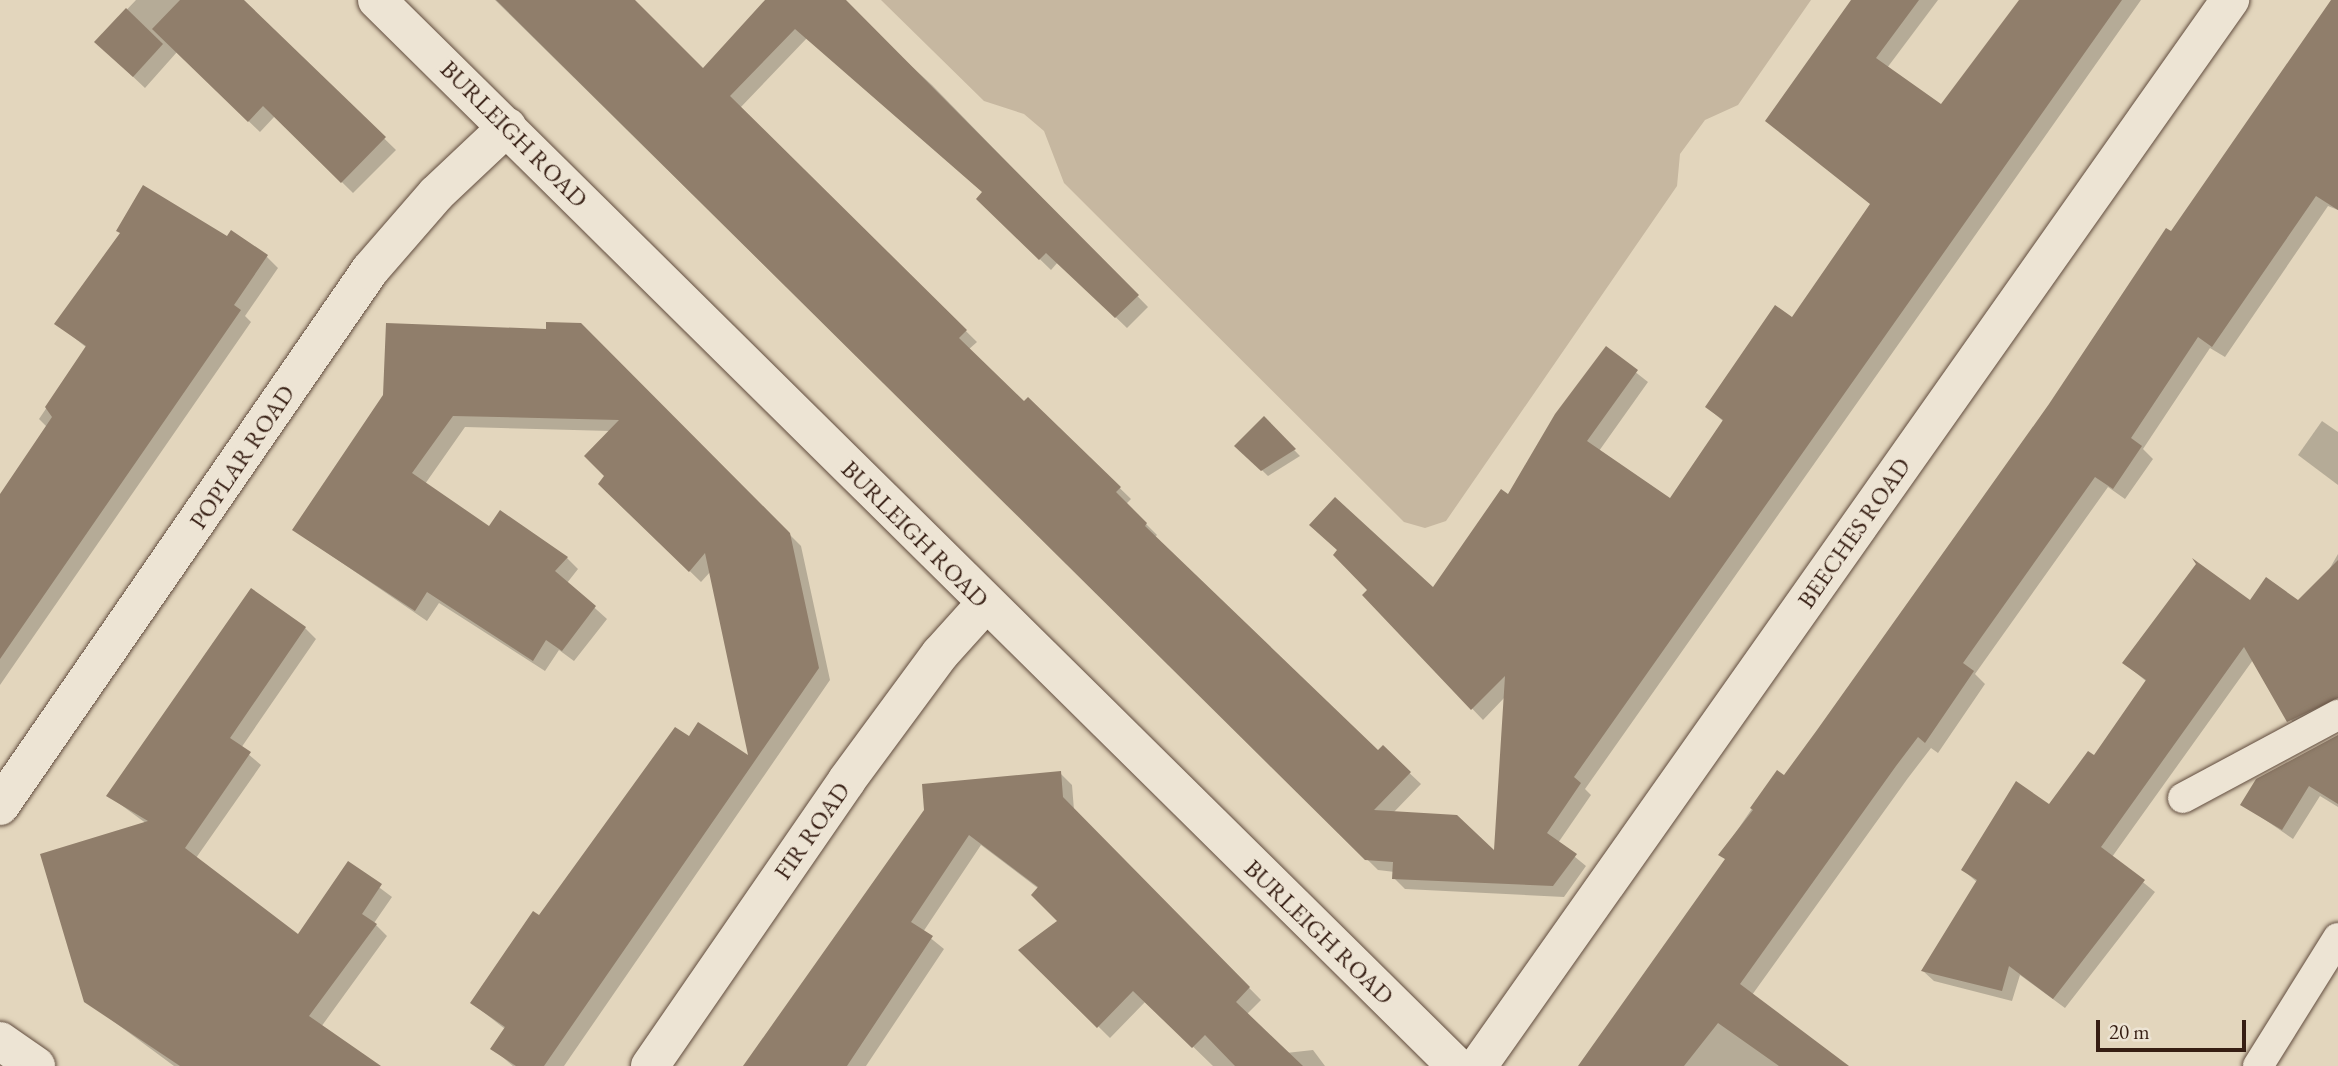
<!DOCTYPE html>
<style>
body{margin:0}
#map{position:relative;width:2338px;height:1066px;overflow:hidden;background:#e3d6bd;font-family:"EB Garamond",serif}
div>[style]{position:absolute}
.green>*{inset:0;background:#c6b7a0}
.shadow>*{inset:0;background:#0003}
.building>*{inset:0;background:#907e6b}
.roads{filter:drop-shadow(0 0 2px #614c3e) drop-shadow(0 0 2px #614c3e)}
.service>*{height:30px;margin:-15px;padding:0 15px;transform-origin:15px;border-radius:15px;background:#ede4d4}
.minor>*{height:38px;margin:-19px;padding:0 19px;transform-origin:19px;border-radius:19px;background:#ede4d4}
span{translate:-50% -50%;white-space:nowrap;text-align:center;line-height:1.15;-webkit-text-stroke:7px #ede4d4;paint-order:stroke}
.street-label{font-size:24px;color:#361e13}
.scale{position:absolute;left:2096px;top:1020px;width:150px;height:32px;box-sizing:border-box;border:4px solid #361e13;border-top:0;padding-left:9px;font-size:21px;line-height:24px;white-space:nowrap;color:#361e13;-webkit-text-stroke:5px #ede4d4;paint-order:stroke}
</style>
<div id="map">
<div class="green">
<i style="clip-path:polygon(881px 0,1811px 0,1738px 105px,1705px 120px,1680px 154px,1677px 186px,1446px 521px,1425px 528px,1404px 522px,1064px 183px,1044px 131px,1024px 114px,984px 101px)"></i>
</div>
<div class="shadow">
<i style="clip-path:polygon(136px 0,242px 0,396px 150px,353px 193px,275px 116px,260px 132px,177px 52px,145px 88px,96px 42px)"></i>
<i style="clip-path:polygon(495px 0,613px 0,704px 71px,771px 0,841px 2px,932px 85px,1148px 307px,1127px 328px,1058px 262px,1051px 270px,978px 199px,984px 193px,807px 38px,740px 108px,977px 342px,968px 350px,1024px 404px,1028px 399px,1131px 499px,1126px 504px,1157px 535px,1154px 538px,1378px 752px,1383px 748px,1421px 784px,1393px 813px,1496px 854px,1505px 697px,1483px 720px,1364px 595px,1433px 590px,1509px 496px,1606px 349px,1648px 382px,1599px 451px,1670px 500px,1724px 422px,1707px 407px,1793px 320px,1872px 205px,1767px 121px,1855px 0,1938px 0,1887px 68px,1941px 106px,2021px 0,2141px 0,1585px 789px,1591px 795px,1558px 843px,1586px 866px,1564px 897px,1405px 889px,1394px 878px,1395px 872px,1378px 870px)"></i>
<i style="clip-path:polygon(2338px 0,2338px 210px,2328px 206px,2225px 357px,2210px 348px,2143px 449px,2153px 459px,2125px 499px,2108px 487px,1975px 674px,1985px 684px,1938px 753px,1931px 748px,1908px 778px,1752px 995px,1828px 1066px,1580px 1066px,1726px 860px,1721px 854px,1777px 772px,1785px 777px)"></i>
<i style="clip-path:polygon(228px 238px,267px 257px,278px 268px,245px 316px,251px 322px,0 685px,0 498px,47px 427px,39px 419px,87px 348px,57px 324px)"></i>
<i style="clip-path:polygon(580px 325px,801px 546px,830px 680px,564px 1066px,513px 1066px,492px 1048px,505px 1029px,472px 1003px,690px 738px,750px 759px,711px 571px,701px 582px,600px 484px,606px 476px,611px 431px,465px 427px,425px 484px,489px 528px,567px 558px,578px 569px,567px 583px,607px 619px,574px 661px,559px 650px,545px 671px,439px 603px,427px 621px,294px 530px,547px 331px)"></i>
<i style="clip-path:polygon(1264px 419px,1300px 456px,1268px 476px,1237px 446px)"></i>
<i style="clip-path:polygon(2322px 421px,2338px 432px,2338px 485px,2298px 455px)"></i>
<i style="clip-path:polygon(2338px 554px,2338px 692px,2329px 708px,2299px 732px,2253px 660px,2112px 857px,2155px 892px,2065px 1008px,2020px 975px,2012px 1001px,1934px 981px,1923px 971px,1978px 883px,1963px 870px,2050px 807px,2095px 758px,2147px 682px,2124px 663px,2251px 602px,2298px 602px,2326px 575px)"></i>
<i style="clip-path:polygon(305px 628px,316px 639px,241px 748px,261px 765px,196px 858px,299px 936px,348px 864px,392px 897px,374px 923px,387px 936px,321px 1027px,374px 1066px,174px 1066px,86px 1001px,147px 824px,109px 796px)"></i>
<i style="clip-path:polygon(2338px 738px,2338px 807px,2320px 796px,2293px 839px,2242px 804px)"></i>
<i style="clip-path:polygon(1060px 773px,1072px 785px,1074px 810px,1261px 1000px,1246px 1015px,1286px 1053px,1313px 1050px,1325px 1066px,1213px 1066px,1146px 1001px,1110px 1038px,1021px 950px,1059px 921px,1039px 889px,981px 845px,923px 932px,944px 949px,866px 1066px,746px 1066px,926px 810px)"></i>
</div>
<div class="building">
<i style="clip-path:polygon(180px 0,244px 0,386px 137px,341px 183px,263px 106px,248px 122px,152px 29px)"></i>
<i style="clip-path:polygon(496px 0,635px 0,703px 68px,765px 0,846px 0,1139px 295px,1115px 318px,1046px 253px,1039px 260px,976px 199px,982px 192px,795px 29px,730px 96px,967px 330px,959px 338px,1024px 401px,1028px 397px,1121px 487px,1116px 492px,1147px 523px,1145px 526px,1378px 750px,1383px 745px,1411px 772px,1374px 810px,1457px 815px,1494px 850px,1505px 676px,1471px 710px,1362px 595px,1367px 590px,1333px 555px,1337px 550px,1309px 525px,1335px 497px,1433px 587px,1501px 489px,1508px 494px,1555px 414px,1606px 346px,1638px 370px,1587px 441px,1670px 498px,1723px 420px,1705px 407px,1775px 305px,1792px 317px,1870px 204px,1765px 121px,1851px 0,1919px 0,1876px 58px,1941px 104px,2019px 0,2122px 0,1574px 777px,1581px 783px,1547px 833px,1577px 854px,1553px 886px,1392px 879px,1393px 862px,1365px 860px)"></i>
<i style="clip-path:polygon(2331px 0,2338px 0,2338px 210px,2316px 196px,2212px 347px,2198px 337px,2131px 438px,2142px 446px,2113px 489px,2095px 477px,1963px 663px,1974px 671px,1925px 743px,1918px 737px,1896px 766px,1740px 984px,1849px 1066px,1779px 1066px,1718px 1023px,1684px 1066px,1578px 1066px,1725px 859px,1718px 855px,1753px 810px,1750px 808px,1777px 770px,1784px 775px,1817px 730px,2049px 404px,2166px 228px,2171px 231px)"></i>
<i style="clip-path:polygon(126px 8px,163px 44px,133px 77px,94px 42px)"></i>
<i style="clip-path:polygon(143px 185px,227px 236px,231px 230px,268px 255px,234px 305px,241px 310px,0 659px,0 494px,52px 417px,45px 407px,86px 346px,54px 324px,120px 233px,116px 231px)"></i>
<i style="clip-path:polygon(546px 322px,581px 323px,790px 533px,819px 668px,544px 1066px,516px 1066px,490px 1049px,505px 1027px,470px 1003px,533px 911px,539px 915px,675px 727px,689px 736px,698px 722px,748px 755px,705px 553px,689px 572px,598px 484px,604px 476px,584px 456px,619px 420px,453px 416px,412px 473px,489px 526px,500px 510px,568px 557px,555px 571px,596px 606px,562px 651px,546px 640px,533px 661px,427px 592px,415px 611px,292px 530px,383px 395px,386px 323px,546px 329px)"></i>
<i style="clip-path:polygon(1264px 416px,1296px 449px,1261px 471px,1234px 446px)"></i>
<i style="clip-path:polygon(2192px 558px,2250px 600px,2266px 577px,2298px 600px,2338px 560px,2338px 698px,2287px 722px,2244px 647px,2101px 847px,2145px 880px,2053px 999px,2009px 966px,2002px 991px,1921px 971px,1977px 880px,1961px 870px,2016px 781px,2049px 804px,2088px 751px,2094px 755px,2146px 680px,2122px 663px,2196px 564px)"></i>
<i style="clip-path:polygon(251px 588px,306px 627px,230px 738px,251px 752px,185px 848px,298px 934px,348px 861px,382px 884px,362px 914px,377px 924px,309px 1016px,381px 1066px,180px 1066px,84px 1002px,40px 854px,148px 821px,106px 796px)"></i>
<i style="clip-path:polygon(2338px 735px,2338px 804px,2309px 786px,2282px 830px,2240px 805px,2256px 779px)"></i>
<i style="clip-path:polygon(1061px 771px,1063px 797px,1250px 987px,1236px 1002px,1303px 1066px,1235px 1066px,1205px 1035px,1192px 1048px,1133px 991px,1097px 1028px,1018px 950px,1057px 921px,1031px 895px,1038px 887px,969px 835px,911px 922px,933px 936px,847px 1066px,743px 1066px,924px 810px,922px 784px)"></i>
</div>
<div class="roads">
<div class="service">
<i style="left:2183px;top:798px;width:176px;rotate:-28.2deg"></i>
<i style="left:2258px;top:1066px;width:151px;rotate:-58deg"></i>
</div>
<div class="minor">
<i style="left:377px;top:0;width:1517px;rotate:44.65deg"></i>
<i style="left:0;top:806px;width:651px;rotate:-55.38deg"></i>
<i style="left:370px;top:270px;width:101px;rotate:-49deg"></i>
<i style="left:436px;top:194px;width:98px;rotate:-43.3deg"></i>
<i style="left:0;top:1041px;width:44px;rotate:34.8deg"></i>
<i style="left:650px;top:1066px;width:347px;rotate:-55.4deg"></i>
<i style="left:847px;top:780px;width:157px;rotate:-53.6deg"></i>
<i style="left:940px;top:654px;width:67px;rotate:-48deg"></i>
<i style="left:1478px;top:1066px;width:1305px;rotate:-54.8deg"></i>
</div>
</div>
<div class="street-label">
<span style="left:514px;top:134px;rotate:45deg">BURLEIGH ROAD</span>
<span style="left:242px;top:457px;rotate:-56deg">POPLAR ROAD</span>
<span style="left:1854px;top:533px;rotate:-55deg">BEECHES ROAD</span>
<span style="left:915px;top:534px;rotate:45deg">BURLEIGH ROAD</span>
<span style="left:812px;top:831px;rotate:-55deg">FIR ROAD</span>
<span style="left:1319px;top:932px;rotate:44deg">BURLEIGH ROAD</span>
</div>
<div class="scale">20 m</div>
</div>
